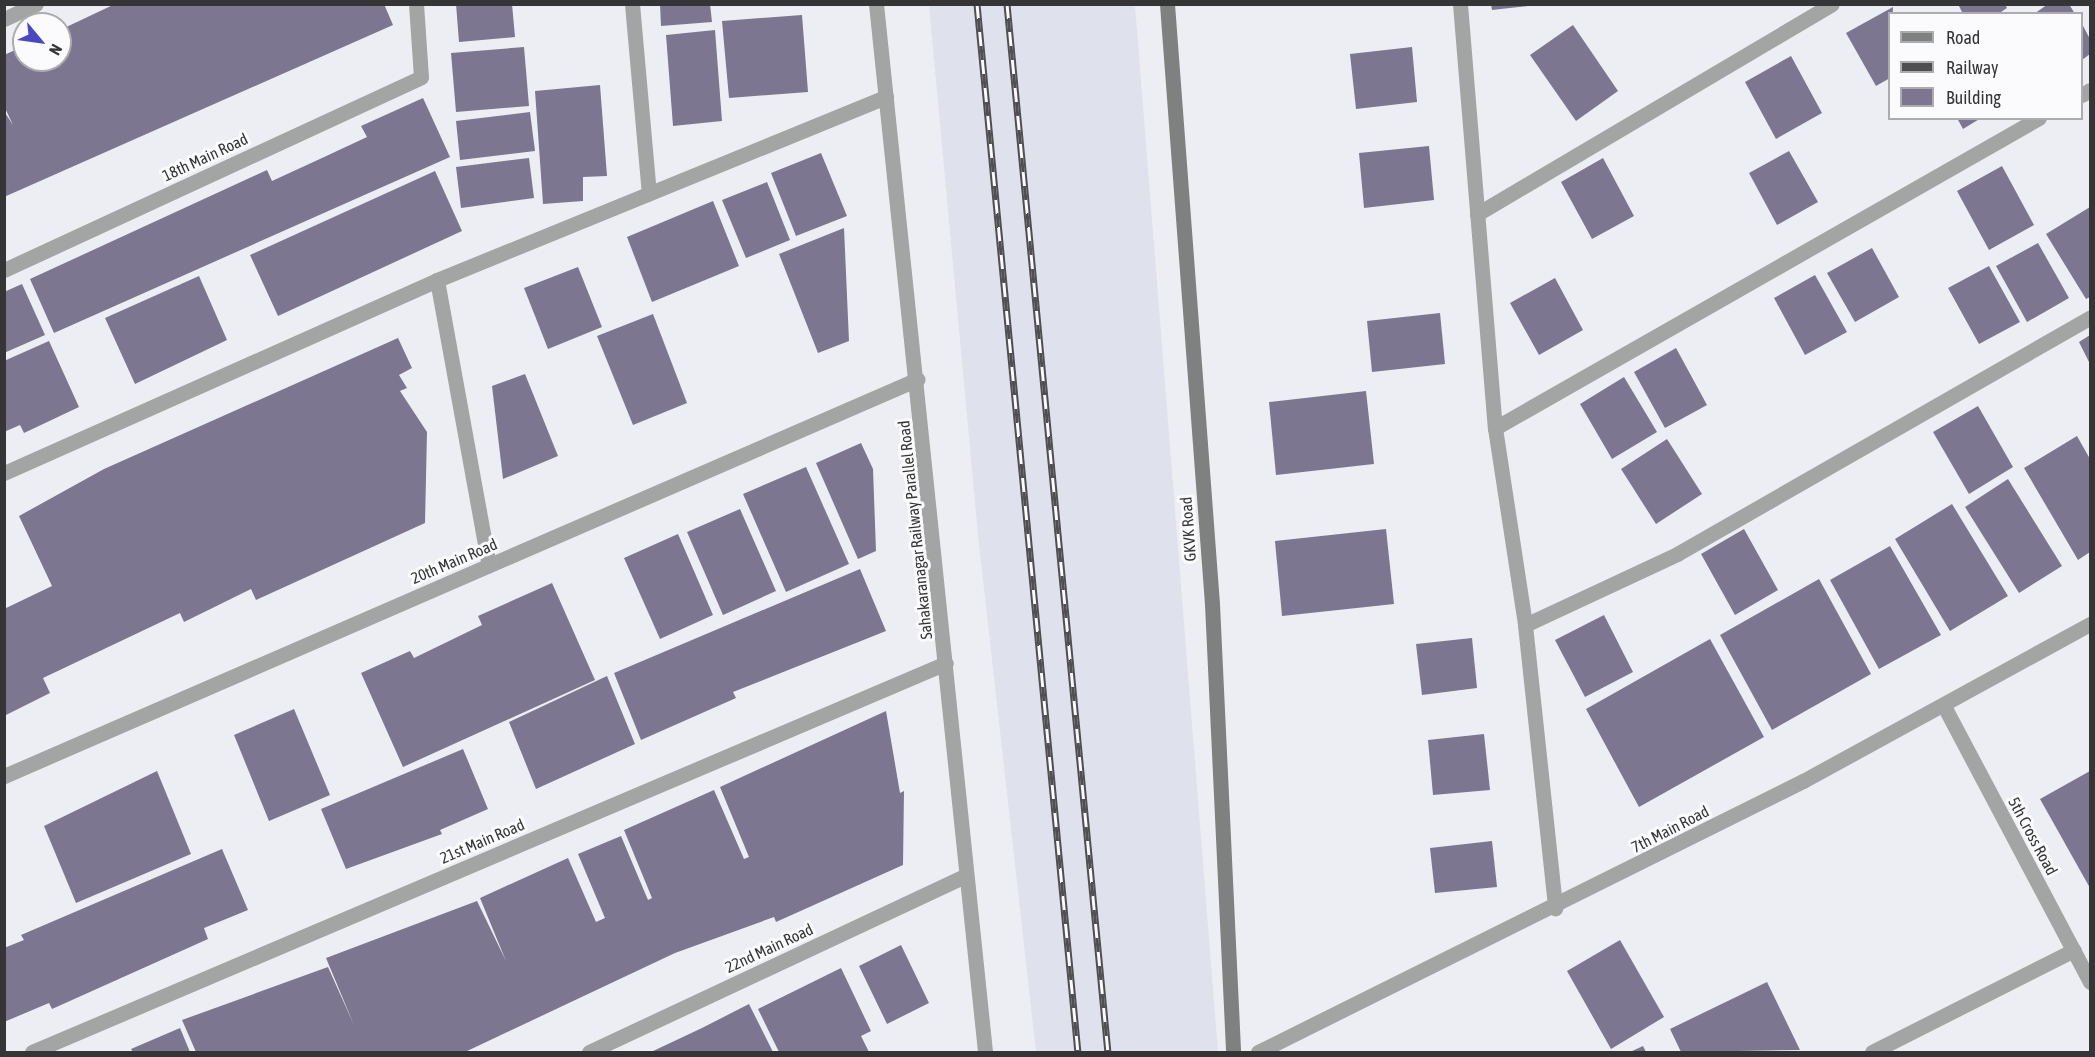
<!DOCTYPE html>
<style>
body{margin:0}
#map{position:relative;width:2095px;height:1057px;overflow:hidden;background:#edeef3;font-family:"Asap Condensed",sans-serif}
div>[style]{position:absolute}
.built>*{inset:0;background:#dfe1ed}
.building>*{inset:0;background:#7c7691}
.minor>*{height:15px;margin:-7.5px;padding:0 7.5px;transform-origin:7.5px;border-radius:7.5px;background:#a2a5a3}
.tertiary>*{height:15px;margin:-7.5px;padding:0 7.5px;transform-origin:7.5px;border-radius:7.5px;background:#a2a5a3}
.secondary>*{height:15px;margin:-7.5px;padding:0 7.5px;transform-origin:7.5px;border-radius:7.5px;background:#7e817f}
.rail>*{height:7px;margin-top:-3.5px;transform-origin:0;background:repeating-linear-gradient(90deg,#fbfbfe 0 14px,#4f4f52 0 28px);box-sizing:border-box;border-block:2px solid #4f4f52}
span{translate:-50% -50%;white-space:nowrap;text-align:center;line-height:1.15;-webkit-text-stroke:6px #fbfbfe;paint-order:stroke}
.street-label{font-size:16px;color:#353537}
.frame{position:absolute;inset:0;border:6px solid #353537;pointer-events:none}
.legend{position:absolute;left:1888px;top:12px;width:195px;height:108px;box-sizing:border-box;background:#fbfbfe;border:2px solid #acacae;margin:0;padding:8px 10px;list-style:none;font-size:18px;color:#353537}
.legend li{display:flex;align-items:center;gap:12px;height:30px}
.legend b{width:30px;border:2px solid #acacae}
.north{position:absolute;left:12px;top:12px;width:60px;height:60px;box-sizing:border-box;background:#fbfbfe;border:2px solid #acacae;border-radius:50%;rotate:119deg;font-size:16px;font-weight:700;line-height:24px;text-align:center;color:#353537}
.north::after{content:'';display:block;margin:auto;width:21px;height:27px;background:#4849bf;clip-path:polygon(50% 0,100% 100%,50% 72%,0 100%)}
</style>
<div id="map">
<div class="built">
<i style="clip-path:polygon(929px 5px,1135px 5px,1218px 1052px,1036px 1052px,978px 535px)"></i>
</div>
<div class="building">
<i style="clip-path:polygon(115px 4px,384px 4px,393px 25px,4px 197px,4px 111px,13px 125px,4px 106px,4px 55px,24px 46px,24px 60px,60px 60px,60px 30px)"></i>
<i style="clip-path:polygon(456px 4px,512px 4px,515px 37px,459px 42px)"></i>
<i style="clip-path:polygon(660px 4px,710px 4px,712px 22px,661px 26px)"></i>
<i style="clip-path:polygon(1491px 4px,1528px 4px,1528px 6px,1492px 10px)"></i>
<i style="clip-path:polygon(1958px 4px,2005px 4px,2007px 8px,1998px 14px,1963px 14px)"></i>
<i style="clip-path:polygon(2048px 4px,2069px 4px,2075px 14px,2034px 14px)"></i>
<i style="clip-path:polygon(1893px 7px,1890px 78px,1876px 86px,1846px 33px)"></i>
<i style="clip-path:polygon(802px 15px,808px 92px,729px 98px,722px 21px)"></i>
<i style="clip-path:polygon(2082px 24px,2090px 39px,2090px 54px,2082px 60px)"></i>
<i style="clip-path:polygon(1573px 25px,1618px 91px,1576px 121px,1530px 55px)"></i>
<i style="clip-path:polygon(715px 30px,722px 121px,673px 126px,666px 35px)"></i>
<i style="clip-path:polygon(524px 47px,529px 106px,456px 112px,451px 53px)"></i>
<i style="clip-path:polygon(1412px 47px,1417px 102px,1356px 109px,1350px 54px)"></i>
<i style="clip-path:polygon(1791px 56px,1822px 113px,1776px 139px,1745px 82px)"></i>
<i style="clip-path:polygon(600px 85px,607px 176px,583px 177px,583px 201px,543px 204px,535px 91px)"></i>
<i style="clip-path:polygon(423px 98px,450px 157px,54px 333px,30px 279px,267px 170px,272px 181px,322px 158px,367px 137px,361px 126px)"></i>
<i style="clip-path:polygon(530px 112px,535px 151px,460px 160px,456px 121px)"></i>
<i style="clip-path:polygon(1957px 118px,1981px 118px,1963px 129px)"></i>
<i style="clip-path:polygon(1429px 146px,1434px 200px,1364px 208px,1359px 153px)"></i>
<i style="clip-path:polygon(1789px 151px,1818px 202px,1777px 225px,1749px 173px)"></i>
<i style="clip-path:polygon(821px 153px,847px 216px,796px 236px,771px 173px)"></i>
<i style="clip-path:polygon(529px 158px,534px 198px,461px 208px,456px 167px)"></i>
<i style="clip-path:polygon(1603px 158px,1634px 216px,1592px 239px,1561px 182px)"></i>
<i style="clip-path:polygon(2002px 166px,2034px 225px,1989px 250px,1957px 191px)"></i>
<i style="clip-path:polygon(435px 171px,462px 231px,278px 316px,250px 255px)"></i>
<i style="clip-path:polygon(767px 182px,790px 240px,746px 258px,722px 200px)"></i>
<i style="clip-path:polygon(713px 201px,739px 266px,652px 302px,627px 237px)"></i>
<i style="clip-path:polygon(2090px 207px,2090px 297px,2086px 299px,2046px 234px)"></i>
<i style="clip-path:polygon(844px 228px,849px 341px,818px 353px,779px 254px)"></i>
<i style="clip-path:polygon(2038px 243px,2069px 298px,2027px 322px,1996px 266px)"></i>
<i style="clip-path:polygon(1872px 248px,1899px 297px,1855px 322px,1827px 273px)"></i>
<i style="clip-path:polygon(1989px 266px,2020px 322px,1979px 344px,1948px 288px)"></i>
<i style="clip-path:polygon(578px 267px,602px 327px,548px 349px,524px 288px)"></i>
<i style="clip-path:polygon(1815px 275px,1847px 332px,1805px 355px,1774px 298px)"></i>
<i style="clip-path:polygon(199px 276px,227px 340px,135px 384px,105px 318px)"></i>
<i style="clip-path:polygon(1555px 278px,1583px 330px,1539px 355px,1510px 303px)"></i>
<i style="clip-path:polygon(22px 284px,45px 335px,4px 353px,4px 292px)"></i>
<i style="clip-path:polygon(1440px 313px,1445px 364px,1372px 372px,1367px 321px)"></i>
<i style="clip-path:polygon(653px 314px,687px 403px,633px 425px,597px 336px)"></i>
<i style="clip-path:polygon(2090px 335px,2090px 364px,2079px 342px)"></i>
<i style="clip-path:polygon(398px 338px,412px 368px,399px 375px,407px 388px,400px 391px,427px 432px,425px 523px,256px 600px,251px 589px,184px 622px,180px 613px,43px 678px,50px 693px,4px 716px,4px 609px,52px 586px,19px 516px,104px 469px)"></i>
<i style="clip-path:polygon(49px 341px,79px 407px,24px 433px,20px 425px,4px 432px,4px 361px)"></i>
<i style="clip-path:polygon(1676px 348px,1707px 405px,1665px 428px,1634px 372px)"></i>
<i style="clip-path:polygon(525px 374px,558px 456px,503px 479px,492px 386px)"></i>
<i style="clip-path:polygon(1624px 377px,1657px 432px,1612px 459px,1580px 404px)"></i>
<i style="clip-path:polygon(1366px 391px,1374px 464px,1276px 475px,1269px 402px)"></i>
<i style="clip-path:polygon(1978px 406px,2013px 467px,1969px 494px,1933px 432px)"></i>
<i style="clip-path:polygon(2077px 436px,2090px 459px,2090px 552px,2078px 560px,2024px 468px)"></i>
<i style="clip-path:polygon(1667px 439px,1702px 494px,1656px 524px,1621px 469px)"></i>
<i style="clip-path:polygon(861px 443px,873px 469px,876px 551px,858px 559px,816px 463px)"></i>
<i style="clip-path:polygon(806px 467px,849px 564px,786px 592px,743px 494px)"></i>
<i style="clip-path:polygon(2008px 479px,2062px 566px,2019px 593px,1965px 507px)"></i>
<i style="clip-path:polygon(1952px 504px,2008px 596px,1950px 631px,1895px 539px)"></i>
<i style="clip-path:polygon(740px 509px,776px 591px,723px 615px,687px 532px)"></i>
<i style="clip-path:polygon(1386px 529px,1394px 604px,1282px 616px,1275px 541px)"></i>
<i style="clip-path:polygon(1744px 529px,1778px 590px,1735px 615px,1701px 554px)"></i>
<i style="clip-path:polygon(678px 534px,713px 615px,660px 639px,624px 558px)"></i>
<i style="clip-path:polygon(1890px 546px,1941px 635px,1879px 669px,1830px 580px)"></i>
<i style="clip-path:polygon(860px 569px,886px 631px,733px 692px,736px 698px,641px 740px,614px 673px)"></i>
<i style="clip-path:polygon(1819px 579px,1871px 674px,1772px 730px,1720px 635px)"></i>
<i style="clip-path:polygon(552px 583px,595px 680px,403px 767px,361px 673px,410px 651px,414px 658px,482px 625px,478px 616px)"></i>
<i style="clip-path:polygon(1604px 615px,1633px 672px,1585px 697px,1555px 640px)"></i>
<i style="clip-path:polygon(1472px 638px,1477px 688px,1422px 695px,1416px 644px)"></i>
<i style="clip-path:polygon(1710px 639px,1764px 737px,1639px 807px,1586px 709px)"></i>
<i style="clip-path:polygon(607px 676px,635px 744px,536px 789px,509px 722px)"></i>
<i style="clip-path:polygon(294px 709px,330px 795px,269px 821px,234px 735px)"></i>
<i style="clip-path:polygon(886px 711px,900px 793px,904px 791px,903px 865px,776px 922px,774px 917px,675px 953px,465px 1052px,196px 1052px,182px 1020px,328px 967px,354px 1025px,326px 958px,477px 901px,506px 961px,480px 898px,568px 858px,596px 922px,605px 918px,578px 854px,621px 836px,648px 900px,652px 898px,624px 830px,714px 790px,744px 859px,749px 857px,720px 787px)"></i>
<i style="clip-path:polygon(1484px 734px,1490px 790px,1433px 795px,1428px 740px)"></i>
<i style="clip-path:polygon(463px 749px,488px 809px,440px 830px,442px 834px,346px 869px,321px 809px)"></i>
<i style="clip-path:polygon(157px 771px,191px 854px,76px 903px,44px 826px)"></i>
<i style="clip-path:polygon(2090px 771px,2090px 888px,2040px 799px)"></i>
<i style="clip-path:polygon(1492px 841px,1497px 887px,1435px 893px,1430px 848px)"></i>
<i style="clip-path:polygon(222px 849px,248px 910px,204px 928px,208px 939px,52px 1009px,49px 1003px,4px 1022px,4px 948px,24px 940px,21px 935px)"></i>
<i style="clip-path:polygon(1620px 940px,1664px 1017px,1611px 1049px,1567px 971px)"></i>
<i style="clip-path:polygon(901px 945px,929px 1003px,887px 1024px,859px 966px)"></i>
<i style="clip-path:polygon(841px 968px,871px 1031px,861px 1036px,869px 1052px,779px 1052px,758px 1009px)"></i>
<i style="clip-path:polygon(1767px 982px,1800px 1050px,1681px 1052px,1670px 1029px)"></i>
<i style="clip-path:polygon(749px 1004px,773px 1052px,651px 1052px,702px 1028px)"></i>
<i style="clip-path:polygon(180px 1028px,190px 1052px,133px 1052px,131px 1049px)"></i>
<i style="clip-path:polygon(1643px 1046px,1646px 1052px,1630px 1052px)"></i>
</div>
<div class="minor">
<i style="left:632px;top:4px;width:190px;rotate:84.9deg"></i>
<i style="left:1460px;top:4px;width:425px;rotate:85.3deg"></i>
<i style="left:1495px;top:428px;width:626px;rotate:-29.68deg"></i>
<i style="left:4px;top:19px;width:35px;rotate:-25deg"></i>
<i style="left:2082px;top:95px;width:9px;rotate:-32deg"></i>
<i style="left:1477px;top:214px;width:412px;rotate:-30.6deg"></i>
<i style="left:4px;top:270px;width:459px;rotate:-24.8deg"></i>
<i style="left:421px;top:77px;width:73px;rotate:-93.9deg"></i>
<i style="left:437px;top:280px;width:290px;rotate:79.7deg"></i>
<i style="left:1495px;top:428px;width:199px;rotate:81.3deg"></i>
<i style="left:1525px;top:625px;width:285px;rotate:83.9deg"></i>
<i style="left:4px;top:473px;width:474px;rotate:-24deg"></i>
<i style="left:437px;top:280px;width:485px;rotate:-22.2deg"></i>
<i style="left:1525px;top:625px;width:168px;rotate:-25deg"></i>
<i style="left:1677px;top:554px;width:476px;rotate:-29.8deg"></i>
<i style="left:1945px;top:708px;width:310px;rotate:62.1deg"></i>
<i style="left:32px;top:1052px;width:993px;rotate:-23.05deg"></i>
<i style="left:589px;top:1052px;width:414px;rotate:-25.1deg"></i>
<i style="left:1258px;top:1052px;width:609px;rotate:-26.44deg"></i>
<i style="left:1803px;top:781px;width:327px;rotate:-28.7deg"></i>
<i style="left:1872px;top:1052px;width:226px;rotate:-26.8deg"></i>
</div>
<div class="tertiary">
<i style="left:876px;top:4px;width:1054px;rotate:84.06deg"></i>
<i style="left:4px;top:776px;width:996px;rotate:-23.48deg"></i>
</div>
<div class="secondary">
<i style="left:1167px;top:4px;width:602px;rotate:85.71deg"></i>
<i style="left:1212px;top:604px;width:448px;rotate:87.3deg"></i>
</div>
<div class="rail">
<i style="left:977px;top:4px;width:1053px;rotate:84.5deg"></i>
<i style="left:1007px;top:4px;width:1053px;rotate:84.5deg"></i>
</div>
<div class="street-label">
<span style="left:205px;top:157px;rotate:-25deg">18th Main Road</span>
<span style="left:1188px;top:529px;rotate:-94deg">GKVK Road</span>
<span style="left:915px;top:530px;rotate:-96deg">Sahakaranagar Railway Parallel Road</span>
<span style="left:454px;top:561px;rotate:-23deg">20th Main Road</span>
<span style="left:1670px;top:829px;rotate:-27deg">7th Main Road</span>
<span style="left:2033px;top:836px;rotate:62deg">5th Cross Road</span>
<span style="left:482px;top:841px;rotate:-23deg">21st Main Road</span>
<span style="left:769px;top:948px;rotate:-25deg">22nd Main Road</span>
</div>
<div class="frame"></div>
<ul class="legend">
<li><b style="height:8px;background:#7e817f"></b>Road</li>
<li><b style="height:8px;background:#4f4f52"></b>Railway</li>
<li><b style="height:16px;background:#7c7691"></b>Building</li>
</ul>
<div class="north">N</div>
</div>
